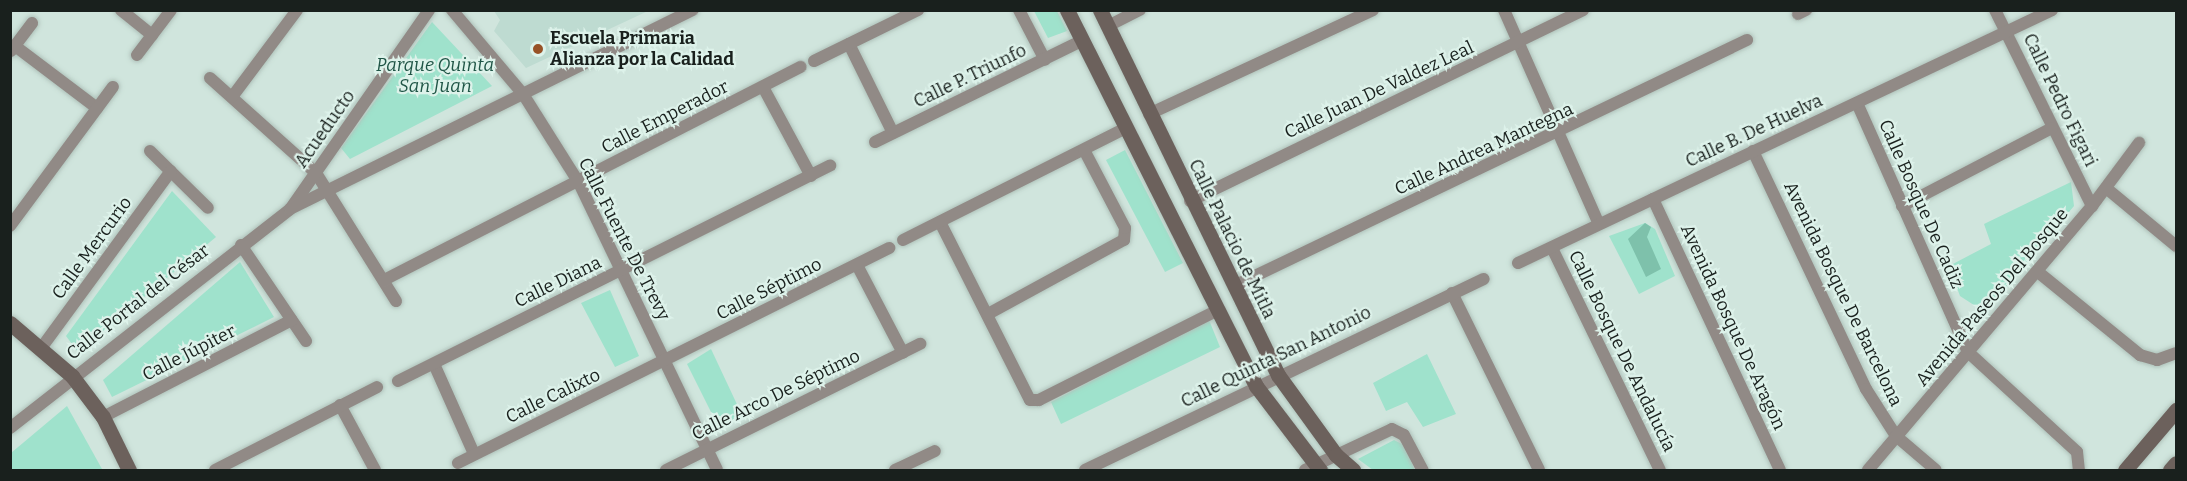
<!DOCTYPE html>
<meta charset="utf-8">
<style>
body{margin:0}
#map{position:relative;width:2187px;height:481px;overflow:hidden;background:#d0e5dd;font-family:Bitter,serif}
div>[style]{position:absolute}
.built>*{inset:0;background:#bedbd1}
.green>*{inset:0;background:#9fe2cc}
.water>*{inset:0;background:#7ec1ab}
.roads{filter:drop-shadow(0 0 2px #afc2ba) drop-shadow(0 0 2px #afc2ba)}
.street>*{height:12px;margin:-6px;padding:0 6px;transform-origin:6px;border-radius:6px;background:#918a86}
.secondary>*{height:15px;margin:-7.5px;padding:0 7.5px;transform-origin:7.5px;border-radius:7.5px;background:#6c615c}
.dots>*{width:16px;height:16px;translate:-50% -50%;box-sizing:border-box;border:3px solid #ddf2ea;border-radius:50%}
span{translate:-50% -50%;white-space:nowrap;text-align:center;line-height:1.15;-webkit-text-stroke:4.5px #ddf2ea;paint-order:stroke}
.poi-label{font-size:18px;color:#19201d;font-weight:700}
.left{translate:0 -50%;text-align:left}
.park-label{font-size:18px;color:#1f5546;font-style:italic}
.street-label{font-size:18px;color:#19201d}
.frame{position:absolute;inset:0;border:12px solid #19201d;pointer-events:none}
</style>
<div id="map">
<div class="built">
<i style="clip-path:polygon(494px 11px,648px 11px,526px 68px,494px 31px,500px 20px)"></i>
</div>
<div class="green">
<i style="clip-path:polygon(1034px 11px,1057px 11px,1067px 31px,1048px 38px)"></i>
<i style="clip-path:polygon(432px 22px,492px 86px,350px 159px,341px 148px)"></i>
<i style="clip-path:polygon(1125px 150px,1183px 263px,1165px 272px,1106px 160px)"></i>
<i style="clip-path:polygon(2071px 182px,2074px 206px,1991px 305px,1980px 309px,1960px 296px,1949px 266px,1991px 244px,1984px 224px)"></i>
<i style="clip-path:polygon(172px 191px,216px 237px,78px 352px,66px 336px)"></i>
<i style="clip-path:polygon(1645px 223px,1655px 229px,1675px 276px,1639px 294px,1609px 236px)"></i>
<i style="clip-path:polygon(240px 262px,274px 317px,112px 397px,103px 380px)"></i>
<i style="clip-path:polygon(610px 290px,639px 356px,615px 367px,581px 303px)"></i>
<i style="clip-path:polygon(1209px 320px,1220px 347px,1061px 424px,1051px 402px)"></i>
<i style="clip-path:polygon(711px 349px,742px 415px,719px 428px,687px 364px)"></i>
<i style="clip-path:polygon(1427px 354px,1456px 414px,1423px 427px,1407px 402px,1386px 411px,1373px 383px)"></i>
<i style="clip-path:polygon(67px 406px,102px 469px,11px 470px,11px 453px)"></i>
<i style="clip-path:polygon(1394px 440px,1404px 445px,1415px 470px,1373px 470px,1358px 459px)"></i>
</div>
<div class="water">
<i style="clip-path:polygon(1645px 223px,1651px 227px,1647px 237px,1661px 269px,1646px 277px,1628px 239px)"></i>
</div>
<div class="roads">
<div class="street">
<i style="left:121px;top:10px;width:40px;rotate:39deg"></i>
<i style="left:452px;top:10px;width:110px;rotate:49.8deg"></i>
<i style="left:523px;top:94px;width:105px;rotate:57.8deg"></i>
<i style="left:579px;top:183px;width:318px;rotate:64.3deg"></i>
<i style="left:1019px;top:10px;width:56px;rotate:62.5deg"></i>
<i style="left:1504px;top:10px;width:234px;rotate:66.1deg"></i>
<i style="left:1995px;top:10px;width:219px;rotate:63.7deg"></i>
<i style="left:1798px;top:14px;width:9px;rotate:-27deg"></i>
<i style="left:1108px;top:26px;width:36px;rotate:-27deg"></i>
<i style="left:849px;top:44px;width:99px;rotate:63.7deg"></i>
<i style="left:15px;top:46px;width:103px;rotate:37.1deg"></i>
<i style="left:11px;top:51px;width:35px;rotate:-53deg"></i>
<i style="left:137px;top:55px;width:56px;rotate:-52.9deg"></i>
<i style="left:814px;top:61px;width:116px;rotate:-26.1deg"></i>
<i style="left:210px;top:78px;width:142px;rotate:41.9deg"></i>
<i style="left:316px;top:173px;width:151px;rotate:58deg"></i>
<i style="left:763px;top:87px;width:101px;rotate:61.7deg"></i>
<i style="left:232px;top:97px;width:109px;rotate:-53.2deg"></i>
<i style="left:1857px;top:103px;width:273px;rotate:66deg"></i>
<i style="left:1968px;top:352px;width:148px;rotate:42.5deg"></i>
<i style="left:2077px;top:452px;width:18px;rotate:84deg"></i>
<i style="left:1149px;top:114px;width:247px;rotate:-24.9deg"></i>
<i style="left:875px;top:142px;width:229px;rotate:-26.1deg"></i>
<i style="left:150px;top:151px;width:81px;rotate:44.5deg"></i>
<i style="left:1753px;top:151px;width:263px;rotate:64.6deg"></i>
<i style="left:1866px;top:389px;width:56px;rotate:57.4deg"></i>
<i style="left:1896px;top:436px;width:52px;rotate:40.4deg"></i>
<i style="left:2106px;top:188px;width:91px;rotate:39.6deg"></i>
<i style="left:1653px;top:199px;width:299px;rotate:64.9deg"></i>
<i style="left:1190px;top:201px;width:437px;rotate:-25.9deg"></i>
<i style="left:1902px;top:206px;width:169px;rotate:-27.5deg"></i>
<i style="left:291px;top:208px;width:241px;rotate:-55.1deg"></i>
<i style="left:940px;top:222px;width:199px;rotate:63.2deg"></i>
<i style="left:1030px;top:400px;width:9px"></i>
<i style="left:1039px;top:400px;width:198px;rotate:-26.7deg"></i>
<i style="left:10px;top:226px;width:173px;rotate:-53.5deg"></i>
<i style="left:903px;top:240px;width:247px;rotate:-26.7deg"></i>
<i style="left:241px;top:245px;width:116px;rotate:55.9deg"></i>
<i style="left:1552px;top:248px;width:247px;rotate:64.1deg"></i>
<i style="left:1518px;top:263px;width:591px;rotate:-25.35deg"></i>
<i style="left:857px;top:265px;width:99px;rotate:62.4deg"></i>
<i style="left:2038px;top:272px;width:132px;rotate:39.1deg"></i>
<i style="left:2140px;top:355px;width:18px;rotate:16deg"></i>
<i style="left:2157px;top:360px;width:20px;rotate:-20deg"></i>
<i style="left:384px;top:280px;width:468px;rotate:-27.1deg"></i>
<i style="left:1234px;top:286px;width:569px;rotate:-25.62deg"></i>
<i style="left:1452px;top:293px;width:197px;rotate:63.8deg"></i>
<i style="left:988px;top:314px;width:155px;rotate:-28.6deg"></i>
<i style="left:1124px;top:240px;width:12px;rotate:-85deg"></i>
<i style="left:1125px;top:228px;width:88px;rotate:-117.7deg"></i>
<i style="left:42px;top:347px;width:218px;rotate:-53.8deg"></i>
<i style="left:434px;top:364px;width:98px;rotate:66deg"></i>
<i style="left:398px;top:381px;width:483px;rotate:-26.5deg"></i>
<i style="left:340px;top:405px;width:74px;rotate:61.7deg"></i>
<i style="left:103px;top:417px;width:212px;rotate:-27.2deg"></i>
<i style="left:10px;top:428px;width:355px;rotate:-38deg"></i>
<i style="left:290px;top:209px;width:449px;rotate:-26.3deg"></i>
<i style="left:458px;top:463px;width:482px;rotate:-26.5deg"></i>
<i style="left:215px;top:470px;width:182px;rotate:-27.1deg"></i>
<i style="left:666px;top:470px;width:284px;rotate:-26.4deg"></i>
<i style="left:895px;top:470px;width:44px;rotate:-25.4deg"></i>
<i style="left:1085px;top:470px;width:442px;rotate:-25.6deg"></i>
<i style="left:1305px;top:470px;width:96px;rotate:-25.2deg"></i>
<i style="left:1392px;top:429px;width:13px;rotate:27deg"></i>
<i style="left:1404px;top:435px;width:40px;rotate:62deg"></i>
<i style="left:1868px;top:470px;width:346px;rotate:-49.7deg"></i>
<i style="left:2092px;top:206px;width:79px;rotate:-53.3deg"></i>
</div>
<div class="secondary">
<i style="left:1067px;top:10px;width:421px;rotate:63.3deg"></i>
<i style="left:1256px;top:386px;width:106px;rotate:52.7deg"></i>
<i style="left:1100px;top:10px;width:406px;rotate:64deg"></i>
<i style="left:1278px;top:375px;width:99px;rotate:54.1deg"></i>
<i style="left:1336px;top:455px;width:23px;rotate:41deg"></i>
<i style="left:10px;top:323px;width:82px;rotate:40.5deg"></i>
<i style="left:72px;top:376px;width:51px;rotate:52.9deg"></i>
<i style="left:103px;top:417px;width:59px;rotate:63.9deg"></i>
<i style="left:2125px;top:470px;width:79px;rotate:-49.6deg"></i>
<i style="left:2170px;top:470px;width:9px;rotate:-49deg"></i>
</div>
</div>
<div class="dots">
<i style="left:538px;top:49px;background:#975227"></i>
</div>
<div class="poi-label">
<span class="left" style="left:550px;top:49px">Escuela Primaria<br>Alianza por la Calidad</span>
</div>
<div class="park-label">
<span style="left:435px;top:76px">Parque Quinta<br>San Juan</span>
</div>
<div class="street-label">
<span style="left:970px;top:76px;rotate:-26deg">Calle P. Triunfo</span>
<span style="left:1379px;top:90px;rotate:-25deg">Calle Juan De Valdez Leal</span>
<span style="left:2060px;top:100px;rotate:64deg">Calle Pedro Figari</span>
<span style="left:665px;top:117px;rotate:-27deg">Calle Emperador</span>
<span style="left:325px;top:129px;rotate:-55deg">Acueducto</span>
<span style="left:1754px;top:131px;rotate:-25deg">Calle B. De Huelva</span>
<span style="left:1484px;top:149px;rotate:-25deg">Calle Andrea Mantegna</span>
<span style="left:1921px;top:204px;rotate:66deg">Calle Bosque De Cadiz</span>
<span style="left:624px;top:239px;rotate:63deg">Calle Fuente De Trevy</span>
<span style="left:1232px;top:239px;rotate:64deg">Calle Palacio de Mitla</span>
<span style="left:92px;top:248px;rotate:-54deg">Calle Mercurio</span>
<span style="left:558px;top:282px;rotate:-26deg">Calle Diana</span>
<span style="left:769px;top:289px;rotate:-27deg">Calle Séptimo</span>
<span style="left:1843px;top:294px;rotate:64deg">Avenida Bosque De Barcelona</span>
<span style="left:1992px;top:297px;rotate:-50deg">Avenida Paseos Del Bosque</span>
<span style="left:138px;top:302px;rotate:-38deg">Calle Portal del César</span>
<span style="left:1733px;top:327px;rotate:65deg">Avenida Bosque De Aragón</span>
<span style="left:1622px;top:351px;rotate:64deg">Calle Bosque De Andalucía</span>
<span style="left:189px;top:353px;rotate:-27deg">Calle Júpiter</span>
<span style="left:1276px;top:357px;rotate:-26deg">Calle Quinta San Antonio</span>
<span style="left:776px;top:395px;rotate:-26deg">Calle Arco De Séptimo</span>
<span style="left:553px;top:396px;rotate:-26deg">Calle Calixto</span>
</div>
<div class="frame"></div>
</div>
